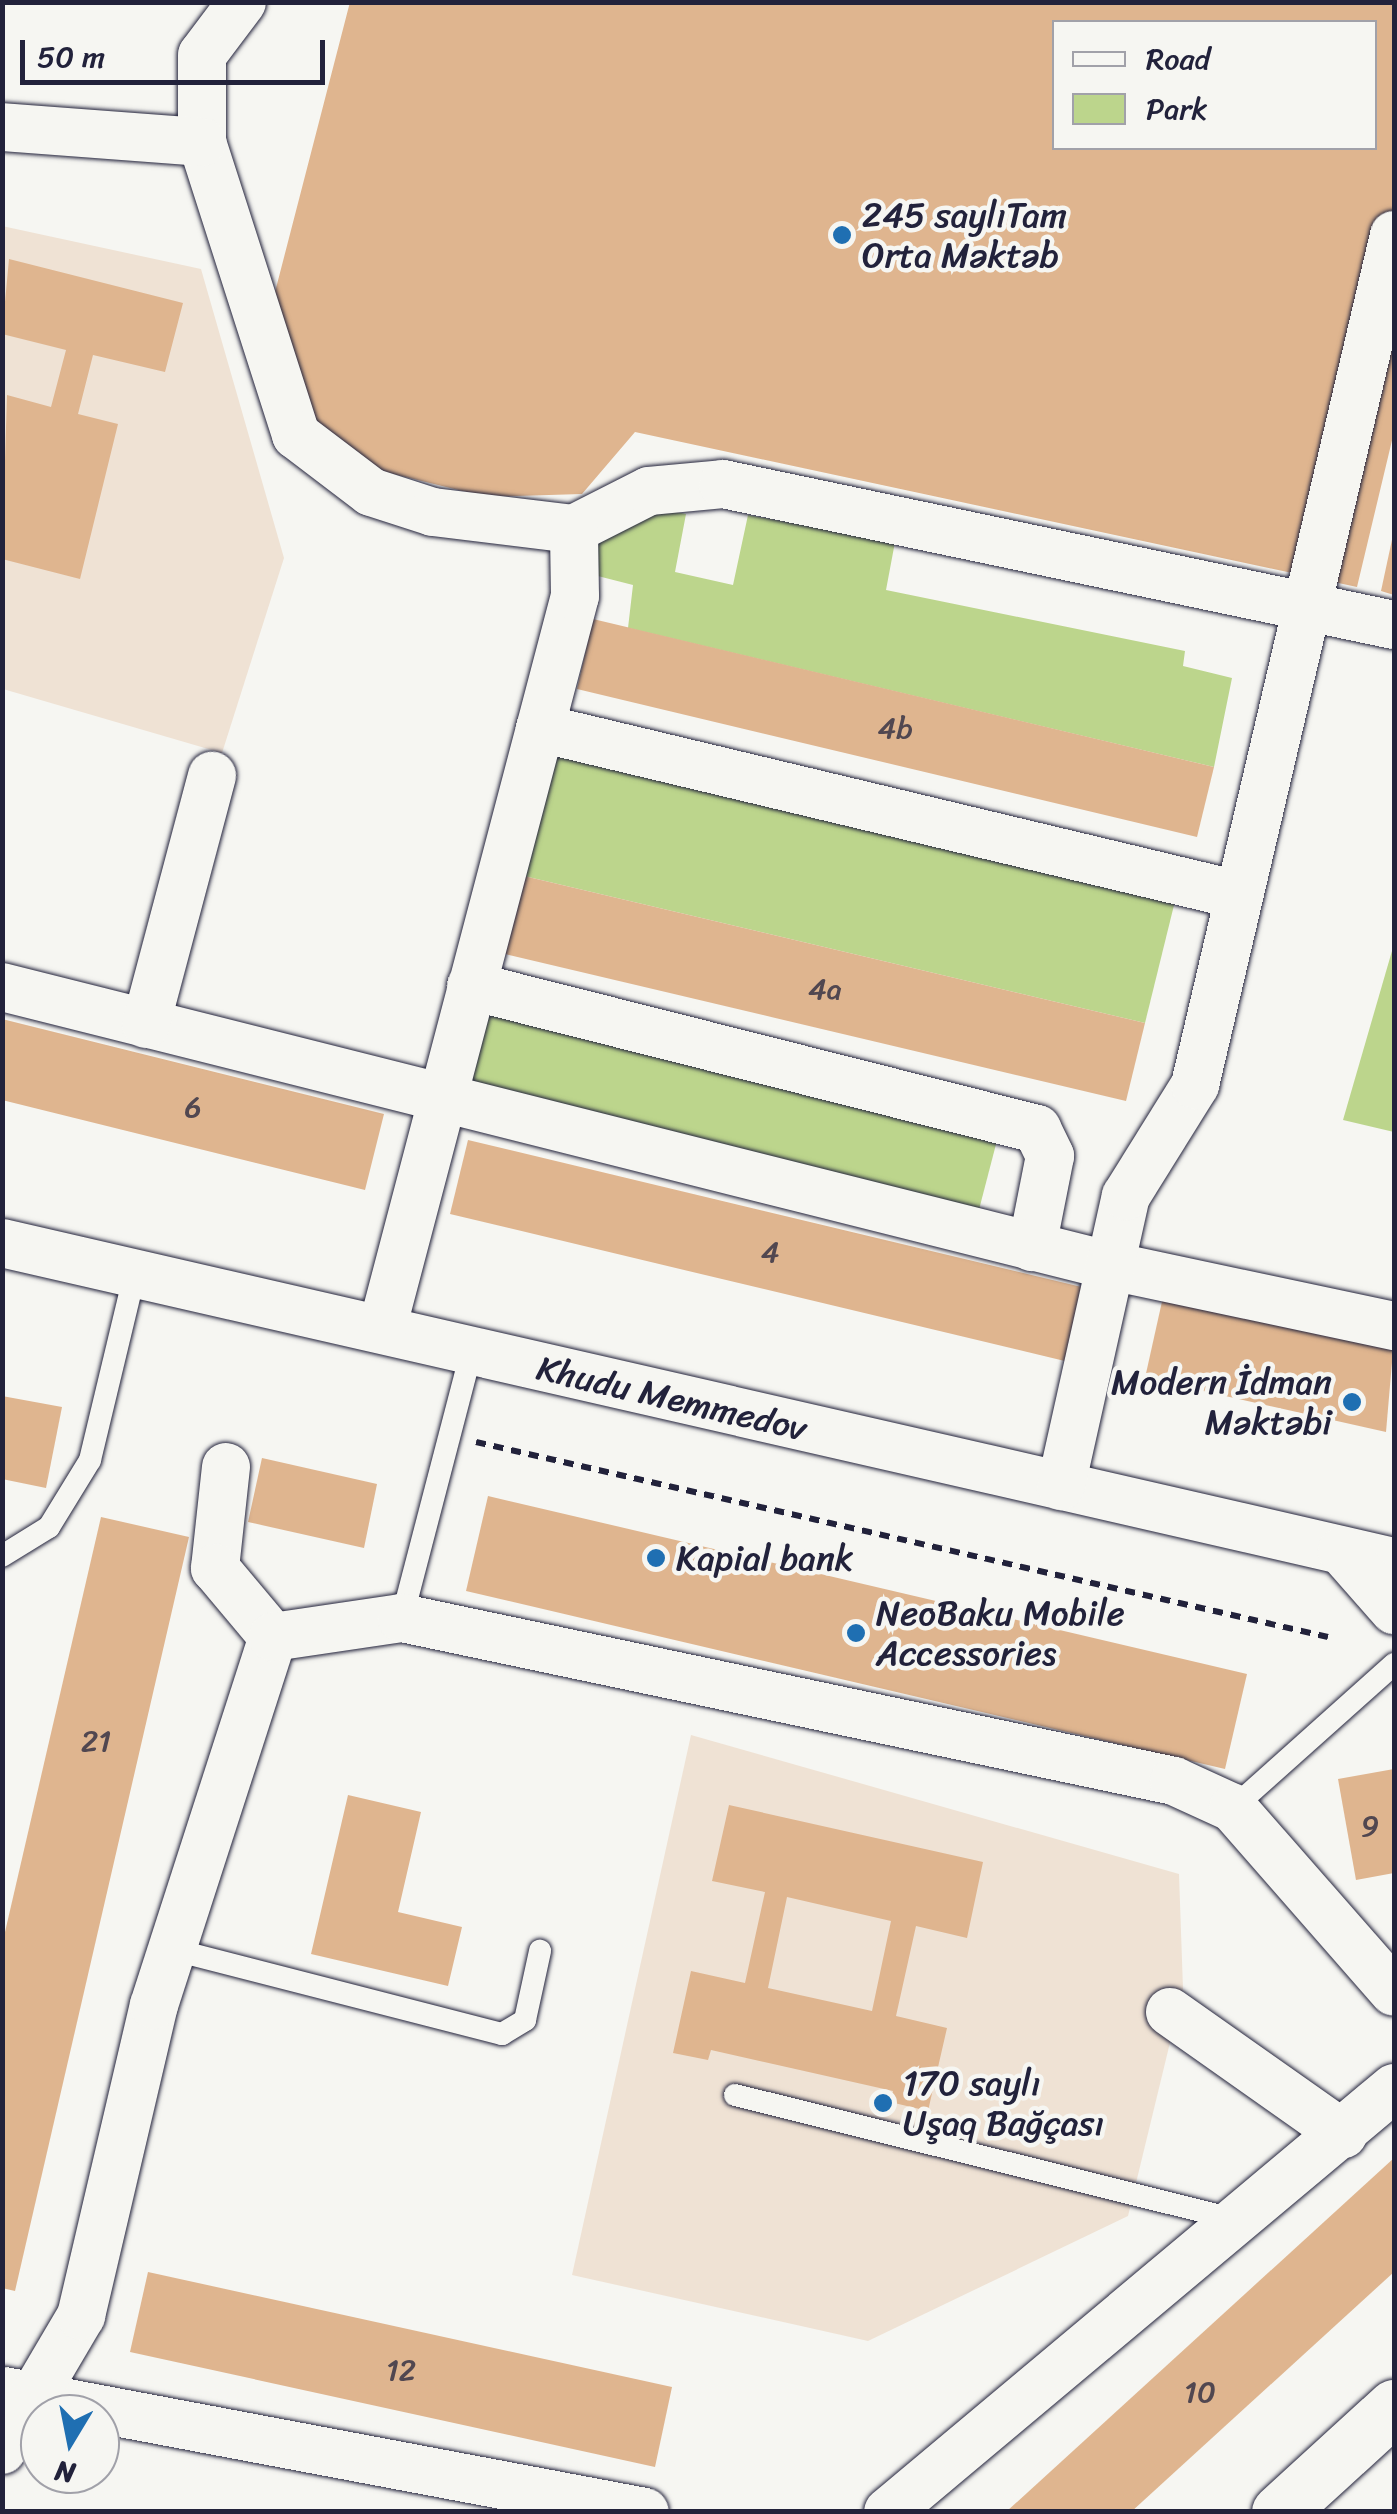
<!DOCTYPE html>
<meta charset="utf-8">
<style>
body{margin:0}
#map{position:relative;width:1397px;height:2514px;overflow:hidden;background:#f6f6f2;font-family:Sriracha,sans-serif}
div>[style]{position:absolute}
.built>*{inset:0;background:#efe2d4}
.green>*{inset:0;background:#bcd58c}
.building>*{inset:0;background:#dfb58f}
.path>*{height:6px;margin-top:-3px;transform-origin:0;background:repeating-linear-gradient(90deg,#22223b 0 10px,transparent 0 18px)}
.roads{filter:drop-shadow(0 0 2px #22223b) drop-shadow(0 0 2px #22223b)}
.lane>*{height:22px;margin:-11px;padding:0 11px;transform-origin:11px;border-radius:11px;background:#f6f6f2}
.street>*{height:48px;margin:-24px;padding:0 24px;transform-origin:24px;border-radius:24px;background:#f6f6f2}
.secondary>*{height:55px;margin:-27.5px;padding:0 27.5px;transform-origin:27.5px;border-radius:27.5px;background:#f6f6f2}
.dots>*{width:28px;height:28px;translate:-50% -50%;box-sizing:border-box;border:5px solid #f6f6f2;border-radius:50%}
span{translate:-50% -50%;white-space:nowrap;text-align:center;line-height:1.15;-webkit-text-stroke:9px #f6f6f2;paint-order:stroke}
.number-label{font-size:30px;color:#514750}
.number-label span{-webkit-text-stroke-width:0}
.poi-label{font-size:35px;color:#22223b}
.left{translate:0 -50%;text-align:left}
.right{translate:-100% -50%;text-align:right}
.street-label{font-size:35px;color:#22223b}
.frame{position:absolute;inset:0;border:5px solid #22223b;pointer-events:none}
.legend{position:absolute;left:1052px;top:20px;width:325px;height:130px;box-sizing:border-box;background:#f6f6f2;border:2px solid #a1a1a9;margin:0;padding:12px 18px;list-style:none;font-size:30px;color:#22223b}
.legend li{display:flex;align-items:center;gap:20px;height:50px}
.legend b{width:50px;border:2px solid #a1a1a9}
.north{position:absolute;left:20px;top:2394px;width:100px;height:100px;box-sizing:border-box;background:#f6f6f2;border:2px solid #a1a1a9;border-radius:50%;rotate:190deg;font-size:28px;font-weight:700;line-height:40px;text-align:center;color:#22223b}
.north::after{content:'';display:block;margin:auto;width:35px;height:45px;background:#1f6fb2;clip-path:polygon(50% 0,100% 100%,50% 72%,0 100%)}
.scale{position:absolute;left:20px;top:40px;width:305px;height:45px;box-sizing:border-box;border:5px solid #22223b;border-top:0;padding-left:12px;font-size:30px;line-height:35px;white-space:nowrap;color:#22223b;-webkit-text-stroke:8px #f6f6f2;paint-order:stroke}
</style>
<div id="map">
<div class="built">
<i style="clip-path:polygon(2px 226px,201px 269px,284px 558px,222px 753px,3px 689px)"></i>
<i style="clip-path:polygon(691px 1735px,1179px 1874px,1183px 1989px,1128px 2216px,868px 2341px,572px 2275px)"></i>
</div>
<div class="green">
<i style="clip-path:polygon(648px 506px,686px 514px,675px 572px,733px 585px,748px 515px,895px 542px,886px 590px,1185px 651px,1183px 666px,1232px 678px,1214px 767px,628px 628px,633px 585px,586px 573px,590px 540px)"></i>
<i style="clip-path:polygon(548px 753px,1176px 897px,1145px 1023px,524px 876px)"></i>
<i style="clip-path:polygon(1394px 944px,1394px 1132px,1343px 1120px)"></i>
<i style="clip-path:polygon(491px 995px,1001px 1125px,975px 1225px,462px 1099px)"></i>
</div>
<div class="building">
<i style="clip-path:polygon(evenodd,350px 2px,1394px 2px,1394px 432px,1357px 587px,635px 432px,582px 494px,487px 497px,385px 472px,323px 439px,267px 323px,350px 2px,1054px 22px,1374px 22px,1374px 148px,1054px 148px,1054px 22px)"></i>
<i style="clip-path:polygon(9px 259px,183px 303px,165px 372px,93px 355px,78px 414px,118px 424px,80px 579px,2px 559px,7px 395px,51px 407px,66px 350px,2px 334px)"></i>
<i style="clip-path:polygon(1393px 535px,1394px 535px,1394px 595px,1381px 591px)"></i>
<i style="clip-path:polygon(593px 619px,1214px 767px,1197px 837px,577px 689px)"></i>
<i style="clip-path:polygon(524px 876px,1145px 1023px,1126px 1101px,505px 954px)"></i>
<i style="clip-path:polygon(2px 1019px,384px 1114px,365px 1190px,2px 1100px)"></i>
<i style="clip-path:polygon(468px 1140px,1090px 1289px,1073px 1363px,450px 1214px)"></i>
<i style="clip-path:polygon(1165px 1288px,1394px 1339px,1386px 1432px,1145px 1378px)"></i>
<i style="clip-path:polygon(2px 1396px,62px 1407px,46px 1488px,2px 1479px)"></i>
<i style="clip-path:polygon(262px 1458px,377px 1484px,364px 1548px,248px 1522px)"></i>
<i style="clip-path:polygon(488px 1496px,1247px 1674px,1225px 1769px,466px 1591px)"></i>
<i style="clip-path:polygon(101px 1517px,189px 1537px,15px 2291px,2px 2288px,2px 1945px)"></i>
<i style="clip-path:polygon(1394px 1769px,1394px 1873px,1356px 1880px,1338px 1779px)"></i>
<i style="clip-path:polygon(348px 1795px,421px 1812px,398px 1912px,462px 1927px,448px 1986px,311px 1954px)"></i>
<i style="clip-path:polygon(evenodd,729px 1805px,983px 1862px,967px 1938px,916px 1926px,896px 2016px,947px 2028px,928px 2111px,890px 2102px,893px 2091px,711px 2050px,708px 2060px,673px 2053px,691px 1971px,745px 1983px,765px 1892px,712px 1881px,729px 1805px,787px 1897px,891px 1921px,872px 2011px,768px 1988px,787px 1897px)"></i>
<i style="clip-path:polygon(1394px 2158px,1394px 2272px,1131px 2512px,1006px 2512px)"></i>
<i style="clip-path:polygon(148px 2272px,672px 2387px,655px 2467px,130px 2352px)"></i>
</div>
<div class="path">
<i style="left:476px;top:1442px;width:874px;rotate:12.89deg"></i>
</div>
<div class="roads">
<div class="lane">
<i style="left:2px;top:1556px;width:55px;rotate:-31.7deg"></i>
<i style="left:49px;top:1527px;width:79px;rotate:-58.5deg"></i>
<i style="left:90px;top:1460px;width:192px;rotate:-76.5deg"></i>
<i style="left:402px;top:1618px;width:274px;rotate:-75.4deg"></i>
<i style="left:1233px;top:1808px;width:216px;rotate:-41.8deg"></i>
<i style="left:171px;top:1949px;width:342px;rotate:14.4deg"></i>
<i style="left:502px;top:2034px;width:27px;rotate:-31deg"></i>
<i style="left:525px;top:2020px;width:71px;rotate:-77.7deg"></i>
<i style="left:735px;top:2095px;width:517px;rotate:13.98deg"></i>
</div>
<div class="street">
<i style="left:242px;top:2px;width:66px;rotate:127deg"></i>
<i style="left:202px;top:55px;width:87px;rotate:90deg"></i>
<i style="left:202px;top:142px;width:308px;rotate:72.2deg"></i>
<i style="left:296px;top:435px;width:94px;rotate:37.2deg"></i>
<i style="left:371px;top:492px;width:65px;rotate:17.9deg"></i>
<i style="left:433px;top:512px;width:142px;rotate:6.9deg"></i>
<i style="left:574px;top:529px;width:84px;rotate:-26.9deg"></i>
<i style="left:649px;top:491px;width:74px;rotate:-5.4deg"></i>
<i style="left:723px;top:484px;width:686px;rotate:11.87deg"></i>
<i style="left:2px;top:127px;width:201px;rotate:4.3deg"></i>
<i style="left:540px;top:728px;width:714px;rotate:13.45deg"></i>
<i style="left:471px;top:986px;width:584px;rotate:14.18deg"></i>
<i style="left:1037px;top:1129px;width:30px;rotate:64deg"></i>
<i style="left:1050px;top:1156px;width:93px;rotate:101.2deg"></i>
<i style="left:2px;top:987px;width:1144px;rotate:14.12deg"></i>
<i style="left:1111px;top:1266px;width:289px;rotate:12deg"></i>
<i style="left:146px;top:1024px;width:257px;rotate:-75.1deg"></i>
<i style="left:2px;top:1243px;width:1428px;rotate:12.91deg"></i>
<i style="left:382px;top:1329px;width:758px;rotate:-75.25deg"></i>
<i style="left:575px;top:596px;width:67px;rotate:-90.9deg"></i>
<i style="left:226px;top:1467px;width:102px;rotate:96.2deg"></i>
<i style="left:215px;top:1568px;width:90px;rotate:50deg"></i>
<i style="left:1061px;top:1486px;width:297px;rotate:-77.4deg"></i>
<i style="left:1126px;top:1196px;width:131px;rotate:-58.1deg"></i>
<i style="left:1195px;top:1085px;width:873px;rotate:-76.82deg"></i>
<i style="left:1342px;top:1551px;width:79px;rotate:48.6deg"></i>
<i style="left:1170px;top:2012px;width:212px;rotate:35.2deg"></i>
<i style="left:4px;top:2391px;width:652px;rotate:10.69deg"></i>
<i style="left:2px;top:2450px;width:156px;rotate:-59.5deg"></i>
<i style="left:81px;top:2316px;width:319px;rotate:-76.8deg"></i>
<i style="left:154px;top:2005px;width:387px;rotate:-72.1deg"></i>
<i style="left:273px;top:1637px;width:130px;rotate:-8.4deg"></i>
<i style="left:402px;top:1618px;width:789px;rotate:11.92deg"></i>
<i style="left:1174px;top:1781px;width:65px;rotate:24.6deg"></i>
<i style="left:1233px;top:1808px;width:244px;rotate:48.8deg"></i>
<i style="left:888px;top:2512px;width:660px;rotate:-39.96deg"></i>
</div>
<div class="secondary">
<i style="left:1279px;top:2512px;width:156px;rotate:-42.4deg"></i>
</div>
</div>
<div class="dots">
<i style="left:842px;top:235px;background:#1f6fb2"></i>
<i style="left:1352px;top:1402px;background:#1f6fb2"></i>
<i style="left:656px;top:1558px;background:#1f6fb2"></i>
<i style="left:856px;top:1633px;background:#1f6fb2"></i>
<i style="left:883px;top:2103px;background:#1f6fb2"></i>
</div>
<div class="number-label">
<span style="left:895px;top:728px">4b</span>
<span style="left:825px;top:989px">4a</span>
<span style="left:193px;top:1107px">6</span>
<span style="left:770px;top:1252px">4</span>
<span style="left:96px;top:1741px">21</span>
<span style="left:1370px;top:1826px">9</span>
<span style="left:401px;top:2370px">12</span>
<span style="left:1200px;top:2392px">10</span>
</div>
<div class="poi-label">
<span class="left" style="left:862px;top:235px">245 saylıTam<br>Orta Məktəb</span>
<span class="right" style="left:1332px;top:1402px">Modern İdman<br>Məktəbi</span>
<span class="left" style="left:676px;top:1558px">Kapial bank</span>
<span class="left" style="left:876px;top:1633px">NeoBaku Mobile<br>Accessories</span>
<span class="left" style="left:903px;top:2103px">170 saylı<br>Uşaq Bağçası</span>
</div>
<div class="street-label">
<span style="left:672px;top:1398px;rotate:13deg">Khudu Memmedov</span>
</div>
<div class="frame"></div>
<ul class="legend">
<li><b style="height:12px;background:#f6f6f2"></b>Road</li>
<li><b style="height:28px;background:#bcd58c"></b>Park</li>
</ul>
<div class="north">N</div>
<div class="scale">50 m</div>
</div>
